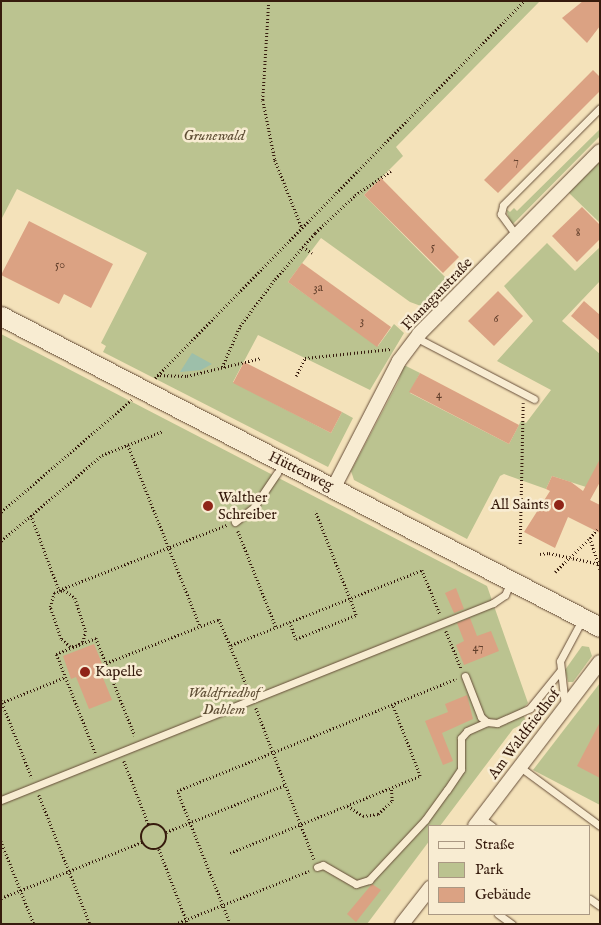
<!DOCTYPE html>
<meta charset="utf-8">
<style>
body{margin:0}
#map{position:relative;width:601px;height:925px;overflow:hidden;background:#f4e2ba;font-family:"IM FELL English",serif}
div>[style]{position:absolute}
.green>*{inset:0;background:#bbc390}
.water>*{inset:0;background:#9dbfaa}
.building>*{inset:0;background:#dba283}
.path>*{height:2.5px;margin-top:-1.25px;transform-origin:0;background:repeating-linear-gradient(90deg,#361b0d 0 1px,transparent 0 3.5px)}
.path>.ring{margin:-1.25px;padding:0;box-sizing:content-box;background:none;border:2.5px solid #361b0d;border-radius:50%}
.roads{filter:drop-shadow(0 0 1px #664d38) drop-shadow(0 0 1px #664d38)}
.service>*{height:7px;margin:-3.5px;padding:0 3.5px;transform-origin:3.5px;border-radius:3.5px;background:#f8ecd2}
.minor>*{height:14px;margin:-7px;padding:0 7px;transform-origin:7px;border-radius:7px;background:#f8ecd2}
.secondary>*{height:19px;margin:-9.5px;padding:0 9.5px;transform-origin:9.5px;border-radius:9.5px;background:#f8ecd2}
.dots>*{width:14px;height:14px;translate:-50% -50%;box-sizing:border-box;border:2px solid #f8ecd2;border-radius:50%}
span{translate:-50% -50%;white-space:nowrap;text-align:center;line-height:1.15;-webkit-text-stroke:5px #f8ecd2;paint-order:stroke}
.number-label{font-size:12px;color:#5f3d2a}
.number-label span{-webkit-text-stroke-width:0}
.park-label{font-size:15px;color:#5e4d34;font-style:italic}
.street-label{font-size:15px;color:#361b0d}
.poi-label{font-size:15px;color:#361b0d}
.left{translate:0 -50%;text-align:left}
.right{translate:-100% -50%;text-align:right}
.frame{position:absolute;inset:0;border:2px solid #361b0d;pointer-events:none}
.legend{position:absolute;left:428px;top:825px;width:162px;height:90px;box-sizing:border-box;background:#f8ecd2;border:1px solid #aa9883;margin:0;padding:6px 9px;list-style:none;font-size:15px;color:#361b0d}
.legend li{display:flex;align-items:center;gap:10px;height:25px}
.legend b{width:25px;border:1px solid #aa9883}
</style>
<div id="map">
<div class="green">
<i style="clip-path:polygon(1px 1px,540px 1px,396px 147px,403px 156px,364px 195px,448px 280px,421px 306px,410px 302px,321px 238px,288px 282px,378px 346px,394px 324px,404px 333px,370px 390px,258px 335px,233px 382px,331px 433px,342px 412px,353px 418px,328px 467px,103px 352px,106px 346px,101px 343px,147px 253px,17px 189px,1px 220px)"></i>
<i style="clip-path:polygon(600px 129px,600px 136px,511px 226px,506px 209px,510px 212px,514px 208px,517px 211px)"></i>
<i style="clip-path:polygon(600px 160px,600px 223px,568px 192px)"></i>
<i style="clip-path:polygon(547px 243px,575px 271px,600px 247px,600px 281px,562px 321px,600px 354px,600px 475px,586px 487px,552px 476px,546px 489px,504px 474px,500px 476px,467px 539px,354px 480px,351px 471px,398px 382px,404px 365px,420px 373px,410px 393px,509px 444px,521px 421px,526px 423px,551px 390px,497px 361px,533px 321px,504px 286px)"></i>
<i style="clip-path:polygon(1px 334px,487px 586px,528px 703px,522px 710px,526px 722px,513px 729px,440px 826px,430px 826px,430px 840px,367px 924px,1px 924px)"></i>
<i style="clip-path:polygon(582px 646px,589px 647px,592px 656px,573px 682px,568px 682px,565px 670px)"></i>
<i style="clip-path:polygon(600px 683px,600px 805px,533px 770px)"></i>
</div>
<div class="water">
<i style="clip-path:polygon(192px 353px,212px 364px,201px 370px,180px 372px)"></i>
</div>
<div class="building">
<i style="clip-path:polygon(583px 1px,600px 1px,600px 26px,587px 43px,562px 18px)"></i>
<i style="clip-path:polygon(593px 70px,600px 77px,600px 91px,498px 193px,484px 180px)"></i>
<i style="clip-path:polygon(381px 178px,459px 257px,443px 273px,364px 195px)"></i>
<i style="clip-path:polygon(582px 207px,600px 225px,600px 239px,577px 262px,552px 236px)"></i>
<i style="clip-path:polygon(29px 221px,113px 264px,91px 308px,64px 294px,59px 304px,1px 275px)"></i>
<i style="clip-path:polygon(302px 263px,391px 327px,377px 347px,288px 282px)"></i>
<i style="clip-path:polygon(498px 291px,523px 316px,494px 346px,468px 321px)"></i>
<i style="clip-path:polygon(584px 301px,600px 315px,600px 341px,571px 316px)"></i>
<i style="clip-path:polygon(244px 362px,342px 412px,331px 433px,233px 383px)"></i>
<i style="clip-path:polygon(420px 373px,519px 425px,509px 444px,409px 392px)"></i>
<i style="clip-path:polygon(600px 459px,600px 482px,590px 500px,600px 505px,600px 533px,568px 517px,555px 548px,524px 532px,550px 491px,546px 489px,552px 476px,571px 482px,583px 491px)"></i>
<i style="clip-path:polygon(456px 588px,464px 609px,454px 613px,445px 593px)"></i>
<i style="clip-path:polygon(470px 618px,477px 636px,491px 631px,499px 651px,464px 665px,456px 645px,464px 641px,457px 623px)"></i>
<i style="clip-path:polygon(94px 644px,103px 666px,99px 668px,112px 700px,89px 709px,76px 677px,71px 679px,63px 656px)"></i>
<i style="clip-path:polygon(467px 695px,473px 719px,442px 733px,453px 761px,443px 765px,425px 721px,448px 712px,445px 704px)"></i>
<i style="clip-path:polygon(600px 722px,600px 778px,577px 766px)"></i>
<i style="clip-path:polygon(372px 884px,381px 890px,356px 922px,347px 914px)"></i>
</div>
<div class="path">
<i style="left:269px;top:1px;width:99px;rotate:93.5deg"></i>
<i style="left:263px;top:100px;width:61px;rotate:78.7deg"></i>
<i style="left:275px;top:160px;width:73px;rotate:68.3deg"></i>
<i style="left:303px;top:247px;width:11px;rotate:34deg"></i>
<i style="left:222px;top:367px;width:45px;rotate:-66.3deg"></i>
<i style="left:240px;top:326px;width:59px;rotate:-53.3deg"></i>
<i style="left:275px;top:279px;width:61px;rotate:-49deg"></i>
<i style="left:315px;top:233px;width:55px;rotate:-43.5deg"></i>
<i style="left:355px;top:195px;width:43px;rotate:-33.7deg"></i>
<i style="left:157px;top:375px;width:30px;rotate:2deg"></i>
<i style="left:187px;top:376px;width:76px;rotate:-13.7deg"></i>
<i style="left:296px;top:376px;width:20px;rotate:-63deg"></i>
<i style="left:305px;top:358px;width:86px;rotate:-6deg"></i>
<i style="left:155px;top:378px;width:528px;rotate:-45.61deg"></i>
<i style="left:128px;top:445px;width:195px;rotate:68.3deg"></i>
<i style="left:1px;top:512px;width:172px;rotate:-40.7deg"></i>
<i style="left:31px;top:515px;width:80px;rotate:69.5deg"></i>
<i style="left:59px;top:590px;width:180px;rotate:-21.2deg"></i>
<i style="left:238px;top:531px;width:103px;rotate:68.4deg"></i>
<i style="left:590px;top:538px;width:11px;rotate:-52deg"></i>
<i style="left:1px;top:541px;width:133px;rotate:-40.4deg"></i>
<i style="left:102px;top:455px;width:66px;rotate:-21.5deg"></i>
<i style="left:520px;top:544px;width:141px;rotate:-88.8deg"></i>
<i style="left:540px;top:554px;width:9px;rotate:-6deg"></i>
<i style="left:549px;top:553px;width:52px;rotate:12.2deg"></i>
<i style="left:555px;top:572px;width:49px;rotate:-44.2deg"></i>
<i style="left:590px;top:538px;width:33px;rotate:72deg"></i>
<i style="left:64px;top:590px;width:14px;rotate:36deg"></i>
<i style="left:75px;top:598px;width:35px;rotate:72deg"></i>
<i style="left:86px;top:631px;width:11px;rotate:105deg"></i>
<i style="left:83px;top:642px;width:7px;rotate:146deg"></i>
<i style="left:77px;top:646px;width:7px;rotate:172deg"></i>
<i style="left:70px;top:647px;width:12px;rotate:-138deg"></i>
<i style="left:61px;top:639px;width:34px;rotate:-109deg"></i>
<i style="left:50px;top:607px;width:15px;rotate:-74deg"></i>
<i style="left:54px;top:593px;width:10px;rotate:-17deg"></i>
<i style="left:290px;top:622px;width:18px;rotate:71deg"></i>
<i style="left:296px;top:639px;width:65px;rotate:-21.8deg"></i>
<i style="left:356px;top:615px;width:112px;rotate:-111.5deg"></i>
<i style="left:446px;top:631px;width:40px;rotate:68deg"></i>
<i style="left:231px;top:645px;width:205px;rotate:-21.4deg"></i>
<i style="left:422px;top:570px;width:48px;rotate:67.8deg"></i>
<i style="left:106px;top:663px;width:121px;rotate:-21.3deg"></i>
<i style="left:219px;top:619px;width:78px;rotate:67.4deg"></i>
<i style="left:1px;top:700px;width:84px;rotate:68.3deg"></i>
<i style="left:1px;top:703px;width:69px;rotate:-22.1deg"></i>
<i style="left:256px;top:708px;width:162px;rotate:69deg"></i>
<i style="left:95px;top:753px;width:106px;rotate:-111.5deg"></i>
<i style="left:56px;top:654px;width:43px;rotate:-21.8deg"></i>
<i style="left:96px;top:638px;width:105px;rotate:68.3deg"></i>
<i style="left:124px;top:761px;width:69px;rotate:68.7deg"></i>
<i style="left:39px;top:795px;width:139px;rotate:68.4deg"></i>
<i style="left:348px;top:806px;width:18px;rotate:34deg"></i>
<i style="left:363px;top:816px;width:15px;rotate:-8deg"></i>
<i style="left:378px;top:814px;width:19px;rotate:-43deg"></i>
<i style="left:392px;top:801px;width:13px;rotate:-94deg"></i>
<i class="ring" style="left:141px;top:824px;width:23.5px;height:23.5px"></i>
<i style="left:166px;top:832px;width:128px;rotate:-21.6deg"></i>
<i style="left:1px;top:841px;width:89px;rotate:68.3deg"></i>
<i style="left:159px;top:849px;width:80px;rotate:68.9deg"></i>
<i style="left:230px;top:853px;width:205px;rotate:-22.1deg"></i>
<i style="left:420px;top:776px;width:75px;rotate:-111.1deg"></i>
<i style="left:1px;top:898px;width:152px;rotate:-21.7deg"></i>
<i style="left:175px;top:924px;width:144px;rotate:-21.6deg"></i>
<i style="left:230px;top:924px;width:143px;rotate:-111.7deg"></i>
<i style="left:177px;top:791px;width:301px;rotate:-21.9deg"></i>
</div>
<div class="roads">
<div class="service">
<i style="left:516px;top:235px;width:26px;rotate:-126deg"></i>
<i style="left:501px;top:214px;width:9px;rotate:-77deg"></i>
<i style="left:503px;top:205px;width:137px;rotate:-45deg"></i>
<i style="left:417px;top:338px;width:132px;rotate:27.5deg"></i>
<i style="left:235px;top:522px;width:24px;rotate:-38deg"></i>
<i style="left:254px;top:507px;width:41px;rotate:-55.9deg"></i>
<i style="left:465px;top:676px;width:44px;rotate:68.7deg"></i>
<i style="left:481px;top:717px;width:8px;rotate:40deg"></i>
<i style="left:487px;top:722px;width:10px;rotate:6deg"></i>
<i style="left:497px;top:723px;width:36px;rotate:-24deg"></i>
<i style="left:530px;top:708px;width:48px;rotate:-51deg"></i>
<i style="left:565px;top:706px;width:45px;rotate:-96.3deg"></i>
<i style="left:560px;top:661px;width:49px;rotate:-61.9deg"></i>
<i style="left:520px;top:767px;width:99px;rotate:36.4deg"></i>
<i style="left:1px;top:800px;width:530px;rotate:-21.82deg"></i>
<i style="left:493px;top:603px;width:14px;rotate:-34deg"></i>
<i style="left:505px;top:595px;width:15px;rotate:-67deg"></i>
<i style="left:481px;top:818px;width:14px;rotate:36deg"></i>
<i style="left:317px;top:867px;width:6px;rotate:-18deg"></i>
<i style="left:323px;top:865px;width:38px;rotate:30deg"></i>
<i style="left:356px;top:884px;width:14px;rotate:-17deg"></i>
<i style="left:369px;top:880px;width:82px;rotate:-47deg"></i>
<i style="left:425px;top:820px;width:37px;rotate:-54deg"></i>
<i style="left:447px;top:790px;width:25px;rotate:-56deg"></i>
<i style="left:461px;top:769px;width:31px;rotate:-90deg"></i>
<i style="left:461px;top:738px;width:9px;rotate:-49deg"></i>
<i style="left:467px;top:731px;width:22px;rotate:-24deg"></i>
<i style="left:590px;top:899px;width:12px;rotate:35deg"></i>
<i style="left:498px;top:914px;width:17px;rotate:36deg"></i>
</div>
<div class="minor">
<i style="left:334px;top:487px;width:142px;rotate:-62.7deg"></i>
<i style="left:399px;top:361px;width:34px;rotate:-53deg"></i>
<i style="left:419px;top:334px;width:257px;rotate:-45.3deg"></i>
<i style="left:475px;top:826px;width:206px;rotate:-52.7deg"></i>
<i style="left:402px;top:924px;width:46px;rotate:-52.1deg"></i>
</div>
<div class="secondary">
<i style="left:1px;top:316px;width:675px;rotate:27.44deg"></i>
</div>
</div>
<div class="dots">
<i style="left:559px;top:505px;background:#8f2418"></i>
<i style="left:208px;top:506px;background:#8f2418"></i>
<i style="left:85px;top:672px;background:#8f2418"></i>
</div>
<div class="number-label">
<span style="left:516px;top:162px">7</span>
<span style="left:578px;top:233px">8</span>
<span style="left:433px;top:247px">5</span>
<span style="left:60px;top:265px">50</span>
<span style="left:318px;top:288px">3a</span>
<span style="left:496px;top:319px">6</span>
<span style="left:362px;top:321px">3</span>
<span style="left:439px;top:395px">4</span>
<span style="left:478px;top:648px">47</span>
</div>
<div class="park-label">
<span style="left:214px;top:136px">Grunewald</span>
<span style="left:224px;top:701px">Waldfriedhof<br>Dahlem</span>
</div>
<div class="street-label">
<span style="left:437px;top:294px;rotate:-46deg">Flanaganstraße</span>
<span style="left:301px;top:471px;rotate:26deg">Hüttenweg</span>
<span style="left:524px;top:734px;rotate:-53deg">Am Waldfriedhof</span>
</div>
<div class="poi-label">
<span class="left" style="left:218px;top:506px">Walther<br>Schreiber</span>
<span class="right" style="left:549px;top:505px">All Saints</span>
<span class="left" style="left:95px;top:672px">Kapelle</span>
</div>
<div class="frame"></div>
<ul class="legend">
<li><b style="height:6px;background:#f8ecd2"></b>Straße</li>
<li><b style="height:14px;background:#bbc390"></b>Park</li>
<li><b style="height:14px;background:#dba283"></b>Gebäude</li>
</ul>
</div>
